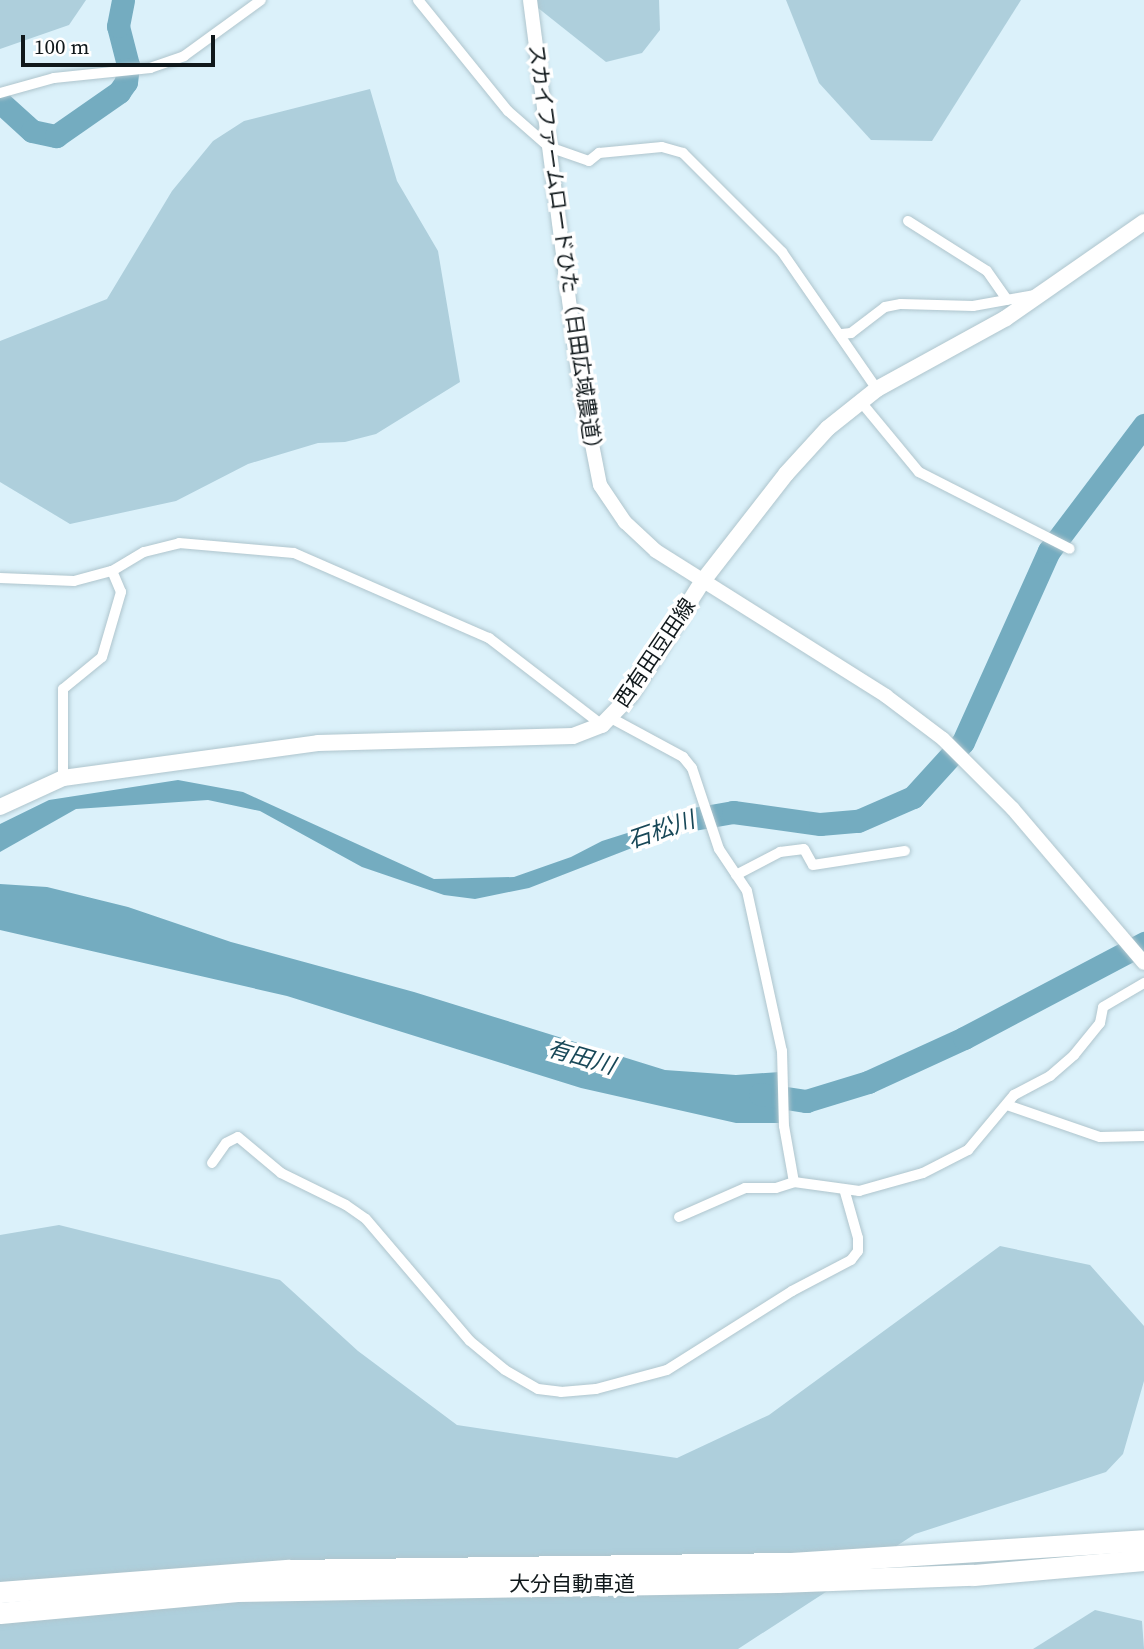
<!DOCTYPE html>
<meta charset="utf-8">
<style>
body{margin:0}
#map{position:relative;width:1144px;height:1649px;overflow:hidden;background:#dbf1fa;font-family:"Source Serif 4","Noto Sans JP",serif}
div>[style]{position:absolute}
.green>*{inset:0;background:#aecfdc}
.water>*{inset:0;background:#74acc0}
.river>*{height:23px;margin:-11.5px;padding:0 11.5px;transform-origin:11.5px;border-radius:11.5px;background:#74acc0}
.roads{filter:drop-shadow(0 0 2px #afc5cd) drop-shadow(0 0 2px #afc5cd)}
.minor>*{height:10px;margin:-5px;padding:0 5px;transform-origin:5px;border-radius:5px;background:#fff}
.tertiary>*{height:14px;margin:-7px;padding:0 7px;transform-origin:7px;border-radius:7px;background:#fff}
.secondary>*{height:16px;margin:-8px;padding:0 8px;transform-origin:8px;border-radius:8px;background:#fff}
.motorway>*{height:21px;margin:-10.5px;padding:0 10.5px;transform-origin:10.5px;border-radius:10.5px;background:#fff}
span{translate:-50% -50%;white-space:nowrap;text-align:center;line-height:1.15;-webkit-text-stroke:7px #fff;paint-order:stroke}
.street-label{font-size:21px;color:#10181b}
.water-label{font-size:23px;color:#174757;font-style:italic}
.scale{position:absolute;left:21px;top:35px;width:194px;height:32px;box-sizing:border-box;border:4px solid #10181b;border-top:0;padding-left:9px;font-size:21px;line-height:24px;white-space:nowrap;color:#10181b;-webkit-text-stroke:5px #fff;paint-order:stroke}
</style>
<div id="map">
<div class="green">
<i style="clip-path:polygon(0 0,86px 0,69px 25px,0 49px)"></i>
<i style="clip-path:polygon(528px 0,659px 0,660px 30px,642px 53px,606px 62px)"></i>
<i style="clip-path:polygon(786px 0,1021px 0,932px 141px,871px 140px,819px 83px)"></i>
<i style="clip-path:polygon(370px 89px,397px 181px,438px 251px,460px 382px,376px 434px,345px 442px,318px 443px,248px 464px,176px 501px,70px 524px,0 482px,0 341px,107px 299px,172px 191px,213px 141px,244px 121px)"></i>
<i style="clip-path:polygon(59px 1225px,280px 1280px,358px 1351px,457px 1425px,677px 1458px,769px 1415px,1000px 1246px,1090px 1265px,1144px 1326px,1144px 1381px,1123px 1454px,1106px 1472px,915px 1534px,738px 1649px,0 1649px,0 1235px)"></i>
<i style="clip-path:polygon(1095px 1610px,1142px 1621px,1144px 1649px,1033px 1649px)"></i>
</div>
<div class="water">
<i style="clip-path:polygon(178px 780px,243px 792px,434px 879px,514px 877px,571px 857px,602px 841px,700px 810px,704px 826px,655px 839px,529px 888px,475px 899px,444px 895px,362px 867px,260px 811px,208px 800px,76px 809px,0 852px,0 824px,49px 800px)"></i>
<i style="clip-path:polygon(0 884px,47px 887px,128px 907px,231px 942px,414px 992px,665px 1070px,736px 1075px,780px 1072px,779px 1123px,736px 1123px,581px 1088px,287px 996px,0 930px)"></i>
</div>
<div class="river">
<i style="left:0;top:102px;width:43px;rotate:42.2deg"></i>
<i style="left:32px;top:131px;width:25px;rotate:12deg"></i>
<i style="left:56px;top:136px;width:77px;rotate:-34.9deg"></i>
<i style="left:119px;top:92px;width:12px;rotate:-55deg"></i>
<i style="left:126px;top:82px;width:17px;rotate:-83deg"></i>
<i style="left:128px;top:65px;width:40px;rotate:-104.4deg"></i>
<i style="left:118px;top:26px;width:26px;rotate:-79deg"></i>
<i style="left:682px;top:821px;width:52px;rotate:-10deg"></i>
<i style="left:733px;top:812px;width:88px;rotate:7.9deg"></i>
<i style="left:820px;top:824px;width:38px;rotate:-5deg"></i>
<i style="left:858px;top:821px;width:60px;rotate:-23.6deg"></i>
<i style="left:913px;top:797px;width:74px;rotate:-47.7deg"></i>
<i style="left:963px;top:742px;width:209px;rotate:-65.8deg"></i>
<i style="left:1049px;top:551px;width:158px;rotate:-53deg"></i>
<i style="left:760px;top:1094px;width:47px;rotate:8.7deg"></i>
<i style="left:806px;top:1101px;width:65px;rotate:-17deg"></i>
<i style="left:868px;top:1082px;width:106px;rotate:-24.6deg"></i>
<i style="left:964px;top:1038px;width:204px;rotate:-27.8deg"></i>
</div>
<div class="roads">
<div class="minor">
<i style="left:418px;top:0;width:143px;rotate:51deg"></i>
<i style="left:508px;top:111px;width:55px;rotate:41.3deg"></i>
<i style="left:549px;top:147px;width:42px;rotate:19.3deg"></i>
<i style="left:589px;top:161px;width:13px;rotate:-39deg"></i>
<i style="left:599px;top:153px;width:63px;rotate:-5.4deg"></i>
<i style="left:662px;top:147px;width:22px;rotate:16deg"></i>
<i style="left:683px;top:153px;width:140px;rotate:45deg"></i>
<i style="left:782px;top:252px;width:167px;rotate:55.3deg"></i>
<i style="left:0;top:93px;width:56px;rotate:-15.5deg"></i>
<i style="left:54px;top:78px;width:97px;rotate:-5.9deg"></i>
<i style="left:150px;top:68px;width:36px;rotate:-19deg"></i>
<i style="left:184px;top:56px;width:95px;rotate:-36deg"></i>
<i style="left:908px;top:221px;width:93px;rotate:32.3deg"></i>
<i style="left:987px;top:271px;width:35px;rotate:55deg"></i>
<i style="left:842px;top:334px;width:9px;rotate:-6deg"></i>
<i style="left:851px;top:333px;width:43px;rotate:-37.4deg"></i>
<i style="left:885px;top:307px;width:16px;rotate:-11deg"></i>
<i style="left:901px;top:304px;width:72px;rotate:1.6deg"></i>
<i style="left:973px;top:306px;width:63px;rotate:-10.1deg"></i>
<i style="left:861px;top:402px;width:91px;rotate:50.4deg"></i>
<i style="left:919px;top:472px;width:169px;rotate:27deg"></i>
<i style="left:0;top:578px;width:74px;rotate:2.3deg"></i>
<i style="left:74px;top:581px;width:39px;rotate:-15deg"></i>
<i style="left:112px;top:571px;width:37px;rotate:-31deg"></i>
<i style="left:144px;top:552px;width:36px;rotate:-14deg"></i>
<i style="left:179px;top:543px;width:115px;rotate:5deg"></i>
<i style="left:294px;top:553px;width:213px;rotate:23.6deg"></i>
<i style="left:489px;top:638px;width:143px;rotate:37.6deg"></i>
<i style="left:611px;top:718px;width:82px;rotate:28.4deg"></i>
<i style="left:683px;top:757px;width:14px;rotate:51deg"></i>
<i style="left:692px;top:768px;width:85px;rotate:71.6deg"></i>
<i style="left:719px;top:849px;width:50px;rotate:56.3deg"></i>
<i style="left:747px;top:891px;width:164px;rotate:77.7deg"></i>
<i style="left:782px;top:1051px;width:75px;rotate:88.5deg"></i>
<i style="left:784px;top:1126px;width:57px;rotate:79.9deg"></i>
<i style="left:63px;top:778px;width:89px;rotate:-90deg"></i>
<i style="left:63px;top:689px;width:50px;rotate:-39.4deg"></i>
<i style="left:102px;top:657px;width:68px;rotate:-73.7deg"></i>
<i style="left:121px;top:592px;width:23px;rotate:-113deg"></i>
<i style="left:736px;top:875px;width:50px;rotate:-27.6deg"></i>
<i style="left:780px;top:852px;width:24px;rotate:-7deg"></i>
<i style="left:804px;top:849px;width:18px;rotate:61deg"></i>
<i style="left:813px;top:865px;width:93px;rotate:-8.7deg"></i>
<i style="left:1007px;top:1105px;width:98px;rotate:19deg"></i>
<i style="left:1100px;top:1137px;width:44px;rotate:-1.3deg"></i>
<i style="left:212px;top:1163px;width:24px;rotate:-55deg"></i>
<i style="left:226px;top:1143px;width:13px;rotate:-27deg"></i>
<i style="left:238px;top:1137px;width:56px;rotate:39.9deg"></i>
<i style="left:281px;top:1173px;width:72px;rotate:26.2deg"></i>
<i style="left:346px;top:1205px;width:24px;rotate:35deg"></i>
<i style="left:366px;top:1219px;width:160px;rotate:49.6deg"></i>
<i style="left:470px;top:1341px;width:45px;rotate:39.6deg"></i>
<i style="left:505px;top:1370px;width:38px;rotate:30deg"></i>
<i style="left:538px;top:1389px;width:23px;rotate:7deg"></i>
<i style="left:561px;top:1392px;width:35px;rotate:-5deg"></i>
<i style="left:596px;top:1389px;width:73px;rotate:-15deg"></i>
<i style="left:667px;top:1370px;width:148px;rotate:-32.3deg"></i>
<i style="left:792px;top:1291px;width:67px;rotate:-27.7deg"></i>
<i style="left:851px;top:1260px;width:11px;rotate:-52deg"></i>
<i style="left:858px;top:1251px;width:13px;rotate:-90deg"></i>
<i style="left:858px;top:1238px;width:48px;rotate:-105.8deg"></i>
<i style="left:679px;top:1217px;width:72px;rotate:-23.7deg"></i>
<i style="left:745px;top:1188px;width:31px"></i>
<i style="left:776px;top:1188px;width:19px;rotate:-18deg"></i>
<i style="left:794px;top:1182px;width:66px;rotate:7.9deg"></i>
<i style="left:859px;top:1191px;width:66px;rotate:-15.7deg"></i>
<i style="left:923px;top:1173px;width:51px;rotate:-27.1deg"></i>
<i style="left:968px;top:1150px;width:72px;rotate:-50.1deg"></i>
<i style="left:1014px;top:1095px;width:41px;rotate:-27.8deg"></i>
<i style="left:1050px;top:1076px;width:32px;rotate:-41deg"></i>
<i style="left:1074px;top:1055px;width:41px;rotate:-50.9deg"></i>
<i style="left:1100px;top:1023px;width:16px;rotate:-79deg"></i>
<i style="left:1103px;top:1007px;width:48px;rotate:-30.3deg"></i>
</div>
<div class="tertiary">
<i style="left:530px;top:0;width:386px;rotate:82.6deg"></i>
<i style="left:580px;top:383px;width:104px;rotate:78.9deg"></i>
<i style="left:600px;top:485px;width:45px;rotate:56deg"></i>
<i style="left:625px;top:522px;width:42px;rotate:43.1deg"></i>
<i style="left:656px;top:551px;width:272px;rotate:32.2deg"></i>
<i style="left:886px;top:696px;width:71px;rotate:37deg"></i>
<i style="left:943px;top:739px;width:99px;rotate:45deg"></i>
<i style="left:1013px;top:809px;width:202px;rotate:49.6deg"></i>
</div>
<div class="secondary">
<i style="left:0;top:807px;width:69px;rotate:-24.7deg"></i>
<i style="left:63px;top:778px;width:257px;rotate:-7.8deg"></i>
<i style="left:318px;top:743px;width:255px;rotate:-1.6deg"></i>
<i style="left:573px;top:736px;width:31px;rotate:-21deg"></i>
<i style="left:602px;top:725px;width:40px;rotate:-46deg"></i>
<i style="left:630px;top:696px;width:135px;rotate:-57.7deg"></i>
<i style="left:702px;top:582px;width:137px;rotate:-52.1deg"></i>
<i style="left:786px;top:474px;width:62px;rotate:-47.6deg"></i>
<i style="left:828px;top:428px;width:63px;rotate:-38.5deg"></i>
<i style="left:877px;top:389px;width:147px;rotate:-28.8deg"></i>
<i style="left:1006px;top:318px;width:168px;rotate:-34.8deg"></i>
</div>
<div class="motorway">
<i style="left:0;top:1592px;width:290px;rotate:-4.4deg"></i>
<i style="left:289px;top:1570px;width:501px;rotate:-0.8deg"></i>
<i style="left:790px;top:1563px;width:355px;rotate:-3.7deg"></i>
<i style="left:0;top:1613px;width:238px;rotate:-5.3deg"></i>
<i style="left:237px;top:1591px;width:541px;rotate:-0.95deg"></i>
<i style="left:778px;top:1582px;width:195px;rotate:-2.1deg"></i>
<i style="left:973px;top:1575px;width:172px;rotate:-5deg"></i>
</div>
</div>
<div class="street-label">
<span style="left:565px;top:252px;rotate:82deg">スカイファームロードひた（日田広域農道）</span>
<span style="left:655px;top:653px;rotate:-56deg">西有田豆田線</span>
<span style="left:572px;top:1584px">大分自動車道</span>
</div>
<div class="water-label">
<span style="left:661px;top:830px;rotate:-19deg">石松川</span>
<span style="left:581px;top:1057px;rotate:16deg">有田川</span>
</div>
<div class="scale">100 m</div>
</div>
